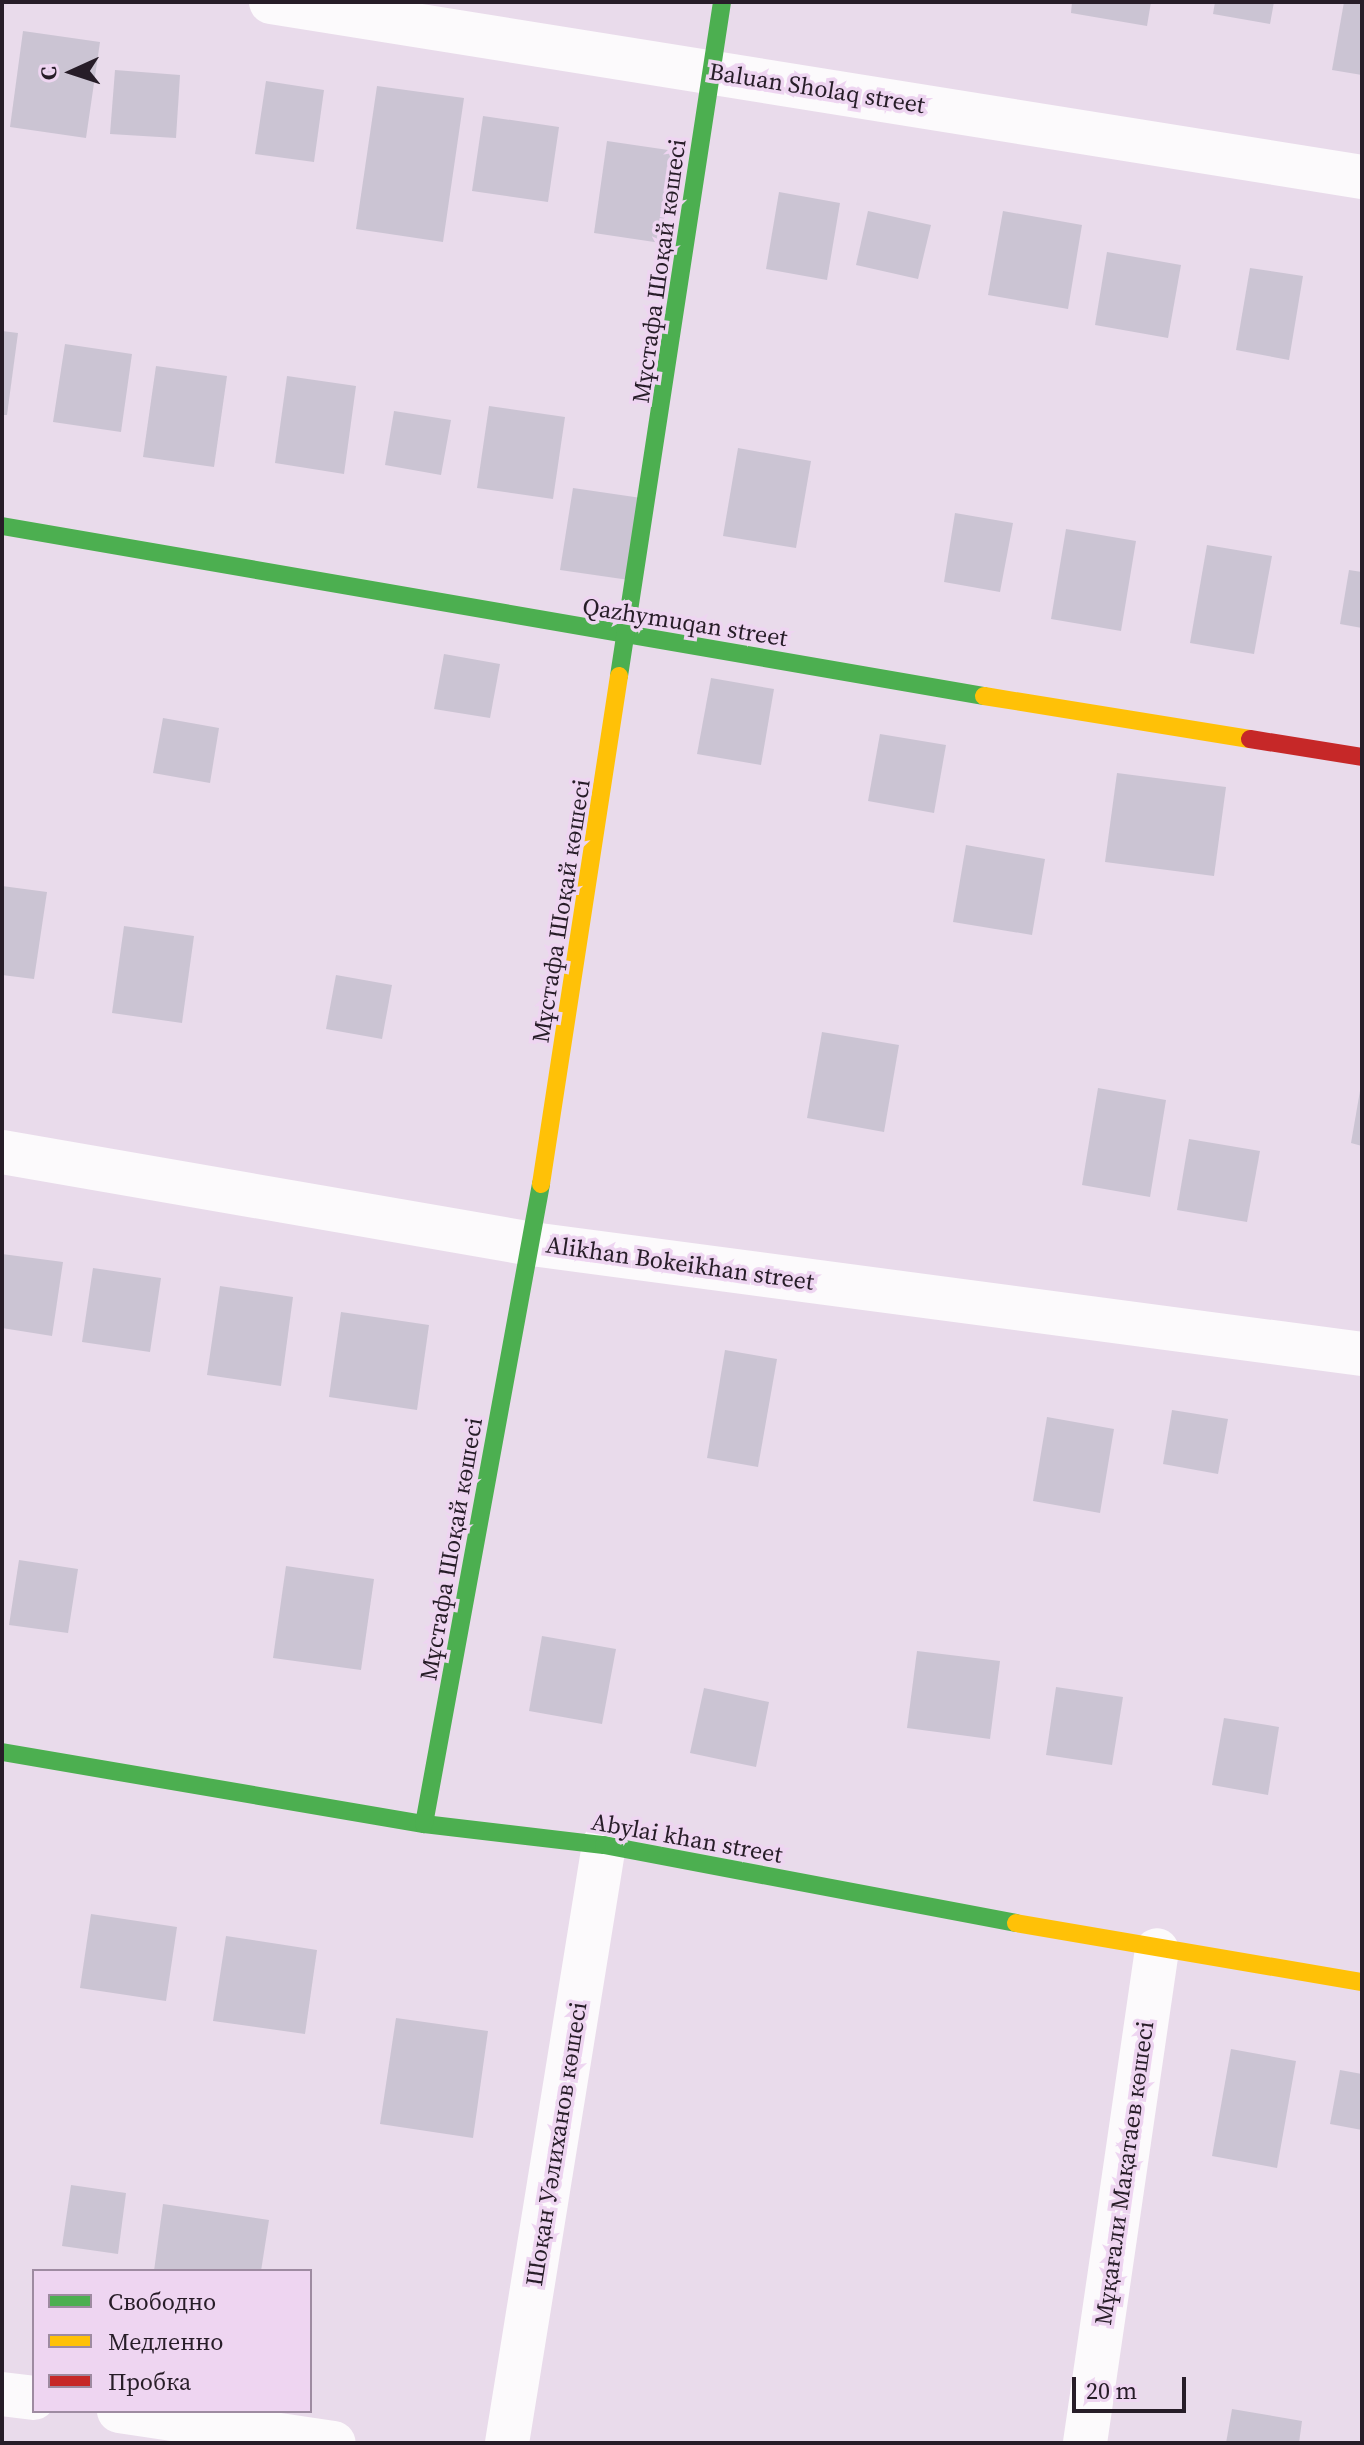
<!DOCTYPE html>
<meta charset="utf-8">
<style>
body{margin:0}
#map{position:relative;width:1364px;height:2445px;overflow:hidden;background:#e9dbeb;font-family:"Source Serif 4",serif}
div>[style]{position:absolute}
.building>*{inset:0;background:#cbc4d3}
.street>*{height:44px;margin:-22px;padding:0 22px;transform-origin:22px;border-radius:22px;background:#fcfafc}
.fast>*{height:18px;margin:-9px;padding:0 9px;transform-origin:9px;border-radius:9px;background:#4caf50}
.slow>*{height:18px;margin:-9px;padding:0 9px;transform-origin:9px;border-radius:9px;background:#ffc107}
.jam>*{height:18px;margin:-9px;padding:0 9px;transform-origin:9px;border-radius:9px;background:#c62828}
span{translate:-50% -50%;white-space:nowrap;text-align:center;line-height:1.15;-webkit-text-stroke:7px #eed5f1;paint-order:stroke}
.street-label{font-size:24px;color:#271d28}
.frame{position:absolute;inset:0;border:4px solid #271d28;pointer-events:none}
.legend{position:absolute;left:32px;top:2269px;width:280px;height:144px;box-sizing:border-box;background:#eed5f1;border:2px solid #9e8ba1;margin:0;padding:10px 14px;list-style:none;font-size:24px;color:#271d28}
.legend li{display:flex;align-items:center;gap:16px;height:40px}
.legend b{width:40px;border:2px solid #9e8ba1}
.north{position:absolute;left:32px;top:32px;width:80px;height:80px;-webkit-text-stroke:6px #eed5f1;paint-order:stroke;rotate:267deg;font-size:22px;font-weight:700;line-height:32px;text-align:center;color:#271d28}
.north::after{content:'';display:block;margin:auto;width:28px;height:36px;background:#271d28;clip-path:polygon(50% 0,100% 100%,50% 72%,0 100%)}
.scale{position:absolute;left:1072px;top:2377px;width:114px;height:36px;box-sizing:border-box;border:4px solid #271d28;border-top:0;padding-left:10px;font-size:24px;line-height:28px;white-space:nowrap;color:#271d28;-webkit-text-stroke:6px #eed5f1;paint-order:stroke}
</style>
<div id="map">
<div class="building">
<i style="clip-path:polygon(1072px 2px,1151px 2px,1147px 26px,1071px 13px)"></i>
<i style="clip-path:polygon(1215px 2px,1274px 2px,1270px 24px,1213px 14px)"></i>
<i style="clip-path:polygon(1344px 2px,1362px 3px,1362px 75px,1332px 70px)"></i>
<i style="clip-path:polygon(23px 31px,100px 42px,86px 138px,10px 127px)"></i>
<i style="clip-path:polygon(115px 70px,180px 75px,176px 138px,110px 134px)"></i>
<i style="clip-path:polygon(266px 81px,324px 90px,314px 162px,255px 154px)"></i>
<i style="clip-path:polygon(377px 86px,464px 98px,443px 242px,356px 229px)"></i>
<i style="clip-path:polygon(483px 116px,559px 127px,548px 202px,472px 191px)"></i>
<i style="clip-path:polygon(607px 141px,675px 151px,661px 243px,594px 233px)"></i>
<i style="clip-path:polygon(779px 192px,840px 203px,827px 280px,766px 269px)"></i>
<i style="clip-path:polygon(868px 211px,931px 225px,918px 279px,856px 265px)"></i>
<i style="clip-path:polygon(1003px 211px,1082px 225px,1068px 309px,988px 295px)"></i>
<i style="clip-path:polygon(1107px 252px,1181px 265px,1168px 338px,1095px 325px)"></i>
<i style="clip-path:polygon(1250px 268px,1303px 276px,1289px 360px,1236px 350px)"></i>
<i style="clip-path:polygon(2px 331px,18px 333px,7px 415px,2px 415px)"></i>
<i style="clip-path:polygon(65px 344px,132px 354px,121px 432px,53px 422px)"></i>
<i style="clip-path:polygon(156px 366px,227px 376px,214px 467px,143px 457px)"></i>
<i style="clip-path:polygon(287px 376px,356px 386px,344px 474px,275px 463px)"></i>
<i style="clip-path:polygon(489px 406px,565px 417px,553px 499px,477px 488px)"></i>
<i style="clip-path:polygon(394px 411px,451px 420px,441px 475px,385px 465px)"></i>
<i style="clip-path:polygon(738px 448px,811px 461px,796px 548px,723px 536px)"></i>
<i style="clip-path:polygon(573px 488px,648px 499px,636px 581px,560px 570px)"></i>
<i style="clip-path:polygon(955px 513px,1013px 523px,1000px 592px,944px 582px)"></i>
<i style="clip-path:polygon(1066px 529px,1136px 541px,1121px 631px,1051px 619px)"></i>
<i style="clip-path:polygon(1207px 545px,1272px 556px,1254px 654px,1190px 643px)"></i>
<i style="clip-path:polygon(1349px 570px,1362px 572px,1362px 628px,1340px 624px)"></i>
<i style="clip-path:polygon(444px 654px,500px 664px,490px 718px,434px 709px)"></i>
<i style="clip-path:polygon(711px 678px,774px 689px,761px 765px,697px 754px)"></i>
<i style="clip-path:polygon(163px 718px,219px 728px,210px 783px,153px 773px)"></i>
<i style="clip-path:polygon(880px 734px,946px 745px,934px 813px,868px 801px)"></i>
<i style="clip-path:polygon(1117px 773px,1226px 787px,1214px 876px,1105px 862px)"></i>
<i style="clip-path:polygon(966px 845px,1045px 859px,1032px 935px,953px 922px)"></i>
<i style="clip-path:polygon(2px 886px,47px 892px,34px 979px,2px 975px)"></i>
<i style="clip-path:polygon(124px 926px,194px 936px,182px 1023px,112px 1013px)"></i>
<i style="clip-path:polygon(336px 975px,392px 985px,382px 1039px,326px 1029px)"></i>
<i style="clip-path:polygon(822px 1032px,899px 1045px,884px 1132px,807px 1118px)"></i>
<i style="clip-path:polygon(1098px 1088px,1166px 1100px,1150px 1197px,1082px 1185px)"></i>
<i style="clip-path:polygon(1360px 1091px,1362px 1091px,1362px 1146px,1351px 1143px)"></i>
<i style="clip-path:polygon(1189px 1139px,1260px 1151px,1247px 1222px,1177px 1210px)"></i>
<i style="clip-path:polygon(2px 1254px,63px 1262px,52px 1336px,2px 1328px)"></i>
<i style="clip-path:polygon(93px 1268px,161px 1278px,150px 1352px,82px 1342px)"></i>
<i style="clip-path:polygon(220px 1286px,293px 1297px,281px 1386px,207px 1375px)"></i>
<i style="clip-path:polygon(341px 1312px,429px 1325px,417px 1410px,329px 1397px)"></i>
<i style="clip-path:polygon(725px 1350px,777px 1359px,758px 1467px,707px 1458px)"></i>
<i style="clip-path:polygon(1172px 1410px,1228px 1419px,1218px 1474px,1163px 1464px)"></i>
<i style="clip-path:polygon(1047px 1417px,1114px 1429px,1100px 1513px,1033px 1501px)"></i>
<i style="clip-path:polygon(19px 1560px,78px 1569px,68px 1633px,9px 1625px)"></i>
<i style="clip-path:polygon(286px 1566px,374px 1579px,361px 1670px,273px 1658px)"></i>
<i style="clip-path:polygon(542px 1636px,616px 1649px,602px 1724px,529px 1711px)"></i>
<i style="clip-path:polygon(917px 1651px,1000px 1661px,990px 1739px,907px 1728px)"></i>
<i style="clip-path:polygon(1056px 1687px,1123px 1697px,1112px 1765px,1046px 1755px)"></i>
<i style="clip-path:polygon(704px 1688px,769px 1702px,756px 1767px,690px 1753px)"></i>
<i style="clip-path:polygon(1224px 1718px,1279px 1727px,1268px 1795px,1212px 1785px)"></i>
<i style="clip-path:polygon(91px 1914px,177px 1927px,166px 2001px,80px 1988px)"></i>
<i style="clip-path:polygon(226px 1936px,317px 1950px,305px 2034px,213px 2021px)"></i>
<i style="clip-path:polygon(396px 2018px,488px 2031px,473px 2138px,380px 2124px)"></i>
<i style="clip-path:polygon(1231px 2049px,1296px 2061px,1277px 2168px,1212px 2156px)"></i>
<i style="clip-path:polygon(1340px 2070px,1362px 2074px,1362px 2130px,1330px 2124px)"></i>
<i style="clip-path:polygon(71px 2185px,126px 2193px,118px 2254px,62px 2246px)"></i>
<i style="clip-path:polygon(163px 2204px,269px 2220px,261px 2271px,154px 2271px)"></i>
<i style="clip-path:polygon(1232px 2409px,1302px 2421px,1299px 2443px,1226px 2443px)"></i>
</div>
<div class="street">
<i style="left:271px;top:2px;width:1105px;rotate:9.11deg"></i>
<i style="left:2px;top:1152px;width:538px;rotate:9.85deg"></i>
<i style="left:532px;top:1244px;width:837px;rotate:7.55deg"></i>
<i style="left:2px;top:2394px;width:32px;rotate:7deg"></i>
<i style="left:119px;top:2411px;width:217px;rotate:8.5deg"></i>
<i style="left:507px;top:2443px;width:606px;rotate:-80.79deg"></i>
<i style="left:1085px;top:2443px;width:498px;rotate:-81.7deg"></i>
</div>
<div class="fast">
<i style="left:2px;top:526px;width:997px;rotate:9.82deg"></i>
<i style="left:619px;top:676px;width:682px;rotate:-81.31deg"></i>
<i style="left:2px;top:1752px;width:428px;rotate:9.7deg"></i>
<i style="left:424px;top:1824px;width:181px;rotate:6.7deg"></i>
<i style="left:604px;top:1845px;width:419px;rotate:10.7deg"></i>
<i style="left:424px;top:1824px;width:651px;rotate:-79.64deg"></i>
</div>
<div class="slow">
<i style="left:984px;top:696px;width:269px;rotate:9.2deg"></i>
<i style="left:541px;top:1184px;width:514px;rotate:-81.27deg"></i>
<i style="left:1016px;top:1923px;width:351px;rotate:9.7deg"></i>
</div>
<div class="jam">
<i style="left:1250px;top:739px;width:113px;rotate:9.1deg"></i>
</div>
<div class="street-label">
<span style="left:817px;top:88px;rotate:9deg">Baluan Sholaq street</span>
<span style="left:659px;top:271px;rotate:-82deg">Мұстафа Шоқай көшесі</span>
<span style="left:685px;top:622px;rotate:9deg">Qazhymuqan street</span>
<span style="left:561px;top:911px;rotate:-81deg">Мұстафа Шоқай көшесі</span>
<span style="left:680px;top:1263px;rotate:8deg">Alikhan Bokeikhan street</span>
<span style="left:451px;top:1549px;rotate:-80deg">Мұстафа Шоқай көшесі</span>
<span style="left:687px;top:1838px;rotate:10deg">Abylai khan street</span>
<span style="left:556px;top:2144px;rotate:-81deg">Шоқан Уәлиханов көшесі</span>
<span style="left:1124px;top:2173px;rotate:-82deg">Мұқағали Мақатаев көшесі</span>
</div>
<div class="frame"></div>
<ul class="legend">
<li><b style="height:10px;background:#4caf50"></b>Свободно</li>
<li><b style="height:10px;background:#ffc107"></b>Медленно</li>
<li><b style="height:10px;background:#c62828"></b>Пробка</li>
</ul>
<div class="north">С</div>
<div class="scale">20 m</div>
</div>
